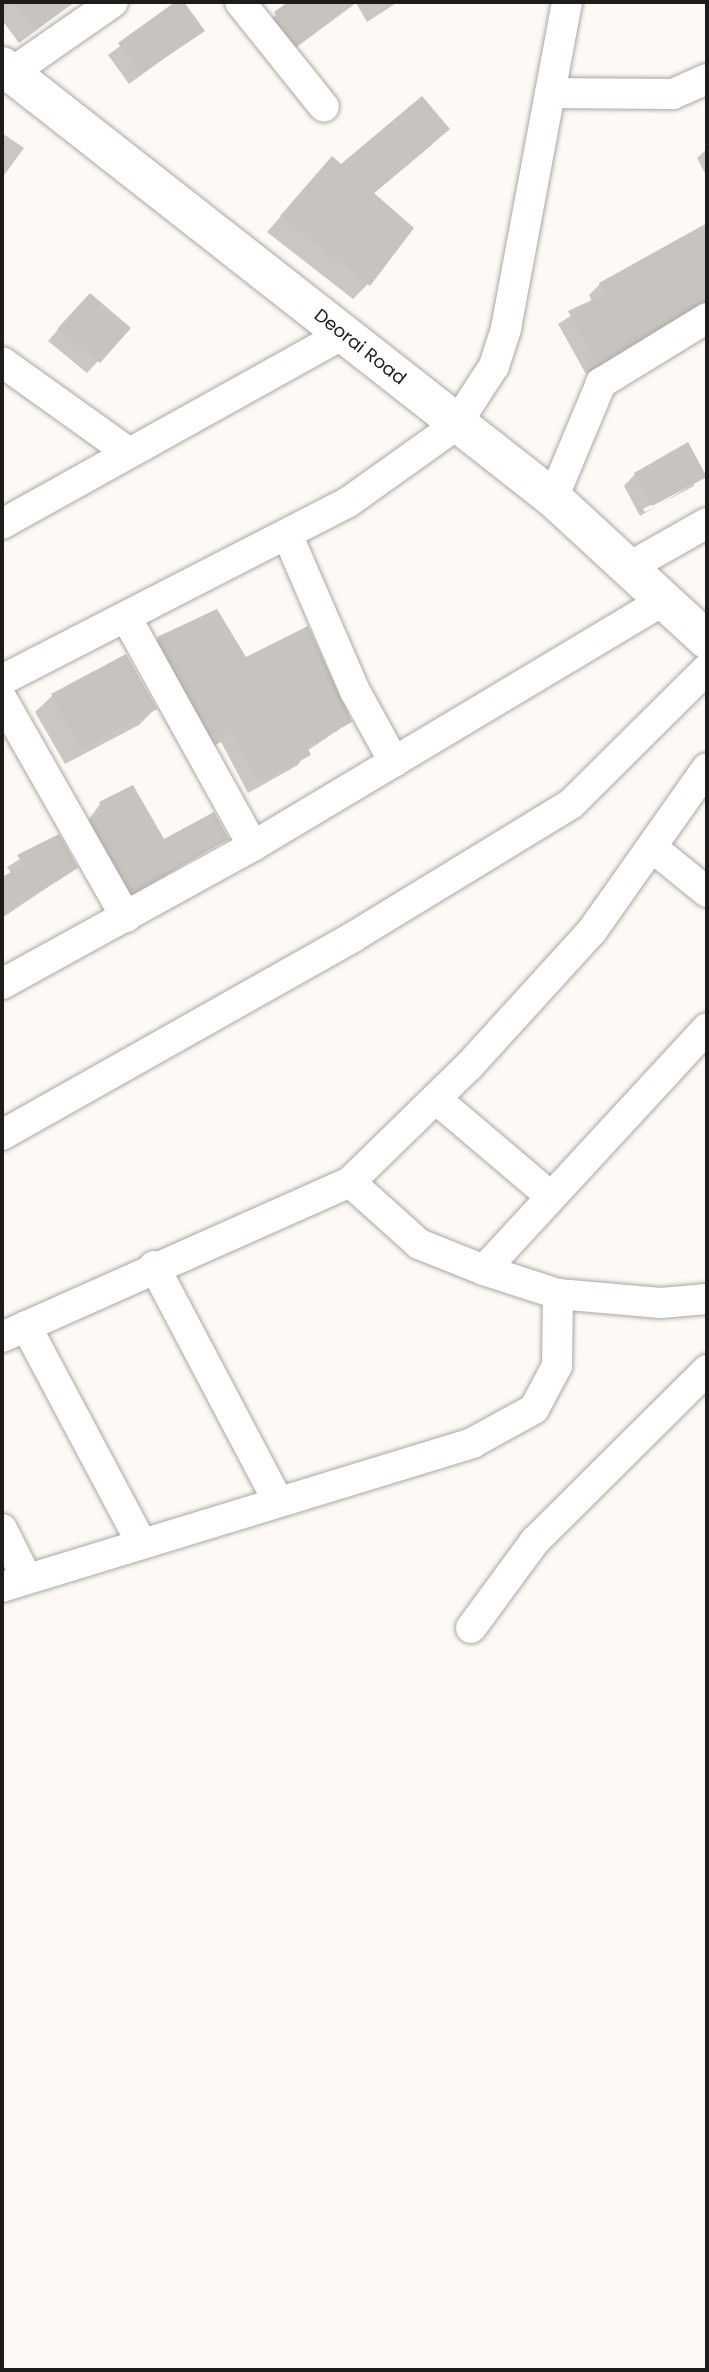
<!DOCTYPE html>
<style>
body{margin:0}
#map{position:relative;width:709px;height:2372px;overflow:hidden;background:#fdf9f4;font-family:Poppins,sans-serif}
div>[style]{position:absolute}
.shadow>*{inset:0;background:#0003}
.building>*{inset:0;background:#c7c3be}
.roads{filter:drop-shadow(0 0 2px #aba7a2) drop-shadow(0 0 2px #aba7a2)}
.street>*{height:30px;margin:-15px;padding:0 15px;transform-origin:15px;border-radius:15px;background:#fff}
.secondary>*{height:38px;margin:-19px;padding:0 19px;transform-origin:19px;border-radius:19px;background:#fff}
span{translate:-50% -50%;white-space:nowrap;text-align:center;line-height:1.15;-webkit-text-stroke:6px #fff;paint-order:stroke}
.street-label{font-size:18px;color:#1d1c1a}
.frame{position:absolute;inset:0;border:4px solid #1d1c1a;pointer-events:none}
</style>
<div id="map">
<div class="shadow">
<i style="clip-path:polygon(2px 2px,75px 2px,19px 43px,2px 20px)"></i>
<i style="clip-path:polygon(181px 2px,203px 30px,129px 84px,108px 55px)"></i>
<i style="clip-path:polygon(291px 2px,398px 2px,367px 22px,356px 3px,286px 55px,264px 25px)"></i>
<i style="clip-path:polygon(2px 133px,24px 148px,2px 178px)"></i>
<i style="clip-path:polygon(433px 144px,373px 194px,368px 284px,353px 299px,267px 232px,318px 174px)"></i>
<i style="clip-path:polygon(707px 149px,707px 177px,697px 158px)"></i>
<i style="clip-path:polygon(707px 224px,707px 320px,703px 313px,685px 314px,586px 374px,558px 324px,592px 302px,589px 295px,600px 284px)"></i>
<i style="clip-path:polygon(79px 306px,98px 361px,87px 373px,48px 341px)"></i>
<i style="clip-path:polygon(evenodd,635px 474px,705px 477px,640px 516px,624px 486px,635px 474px,694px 482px,694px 486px,645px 512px,643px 509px,694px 482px)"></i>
<i style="clip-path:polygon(158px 639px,245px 659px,350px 722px,307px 751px,298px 765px,248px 793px,221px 742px,205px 751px,147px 650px)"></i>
<i style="clip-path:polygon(126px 656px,155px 709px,139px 725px,65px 764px,35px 712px,52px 696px)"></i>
<i style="clip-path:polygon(132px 787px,164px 841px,227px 839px,121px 902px,81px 830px,100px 804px)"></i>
<i style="clip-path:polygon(58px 836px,76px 868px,2px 918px,2px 879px,12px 874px,7px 867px)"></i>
</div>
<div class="building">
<i style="clip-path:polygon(14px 2px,72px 2px,35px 29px)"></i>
<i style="clip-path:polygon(175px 2px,184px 2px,205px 31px,141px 74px,118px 43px)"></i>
<i style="clip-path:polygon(288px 2px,356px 2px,298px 45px,274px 12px)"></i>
<i style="clip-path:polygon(422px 96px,450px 129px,374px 193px,414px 228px,370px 286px,280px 216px,332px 156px,341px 164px)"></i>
<i style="clip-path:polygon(707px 223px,707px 301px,597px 365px,568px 311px,605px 294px,599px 283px)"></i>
<i style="clip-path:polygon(90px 293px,131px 328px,100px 363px,57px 329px)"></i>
<i style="clip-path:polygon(688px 442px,707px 477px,652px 506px,634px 473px)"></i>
<i style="clip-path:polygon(217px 609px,246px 657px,308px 626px,352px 722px,307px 747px,311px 755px,259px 783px,232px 732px,217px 741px,157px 637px)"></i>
<i style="clip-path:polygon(126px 654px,157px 709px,81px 749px,51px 694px)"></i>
<i style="clip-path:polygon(133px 785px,164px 839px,214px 812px,229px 839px,132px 892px,90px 818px,104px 811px,99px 802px)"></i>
<i style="clip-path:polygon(59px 834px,78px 868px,2px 916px,2px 877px,24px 865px,17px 855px)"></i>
</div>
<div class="roads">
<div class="street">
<i style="left:240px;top:2px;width:134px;rotate:51.3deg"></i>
<i style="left:11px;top:73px;width:124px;rotate:-34.8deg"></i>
<i style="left:550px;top:93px;width:123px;rotate:0.5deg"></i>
<i style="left:673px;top:94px;width:37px;rotate:-24deg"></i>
<i style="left:2px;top:362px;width:156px;rotate:35.6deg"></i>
<i style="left:553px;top:498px;width:125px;rotate:-67.3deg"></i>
<i style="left:601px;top:383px;width:124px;rotate:-31.5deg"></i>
<i style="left:2px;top:524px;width:390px;rotate:-29.1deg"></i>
<i style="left:287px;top:534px;width:171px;rotate:66.6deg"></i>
<i style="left:355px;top:691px;width:81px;rotate:61.2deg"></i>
<i style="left:626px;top:569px;width:93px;rotate:-29.6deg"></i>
<i style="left:126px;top:617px;width:262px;rotate:61deg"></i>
<i style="left:2px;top:680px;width:388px;rotate:-27.2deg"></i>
<i style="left:347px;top:503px;width:133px;rotate:-35.5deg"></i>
<i style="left:455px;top:426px;width:72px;rotate:-57deg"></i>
<i style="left:494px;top:366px;width:40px;rotate:-72deg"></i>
<i style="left:506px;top:328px;width:332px;rotate:-79.4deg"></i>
<i style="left:2px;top:699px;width:251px;rotate:60.4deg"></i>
<i style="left:653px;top:848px;width:70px;rotate:39.2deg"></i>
<i style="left:2px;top:984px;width:286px;rotate:-28.8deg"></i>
<i style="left:253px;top:846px;width:479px;rotate:-30.9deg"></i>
<i style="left:436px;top:1099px;width:147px;rotate:40.3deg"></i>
<i style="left:2px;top:1135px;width:403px;rotate:-29.4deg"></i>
<i style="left:353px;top:937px;width:255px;rotate:-31.4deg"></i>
<i style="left:571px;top:804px;width:192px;rotate:-44.8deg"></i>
<i style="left:350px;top:1182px;width:166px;rotate:-44.3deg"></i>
<i style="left:469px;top:1066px;width:183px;rotate:-47.7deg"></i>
<i style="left:592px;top:931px;width:199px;rotate:-54.8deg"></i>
<i style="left:154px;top:1266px;width:266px;rotate:62.2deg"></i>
<i style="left:484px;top:1270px;width:78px;rotate:18deg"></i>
<i style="left:26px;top:1326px;width:245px;rotate:62deg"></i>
<i style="left:2px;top:1337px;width:381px;rotate:-24deg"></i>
<i style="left:350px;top:1182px;width:93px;rotate:41.9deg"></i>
<i style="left:419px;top:1244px;width:70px;rotate:21.8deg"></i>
<i style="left:484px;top:1270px;width:329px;rotate:-47.3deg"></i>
<i style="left:2px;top:1529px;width:54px;rotate:63.4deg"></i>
<i style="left:2px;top:1587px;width:492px;rotate:-17deg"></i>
<i style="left:472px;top:1443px;width:71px;rotate:-28.7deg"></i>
<i style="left:534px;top:1409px;width:49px;rotate:-61.9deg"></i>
<i style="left:557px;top:1366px;width:72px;rotate:-89.2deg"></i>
<i style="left:558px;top:1294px;width:103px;rotate:5deg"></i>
<i style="left:661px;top:1303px;width:46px;rotate:-5deg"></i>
<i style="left:471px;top:1628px;width:108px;rotate:-53.7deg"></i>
<i style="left:535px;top:1541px;width:243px;rotate:-44.8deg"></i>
</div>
<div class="secondary">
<i style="left:2px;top:66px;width:700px;rotate:38.1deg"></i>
<i style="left:553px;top:498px;width:209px;rotate:42.7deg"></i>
</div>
</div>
<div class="street-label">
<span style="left:360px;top:347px;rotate:38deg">Deorai Road</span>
</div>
<div class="frame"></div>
</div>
